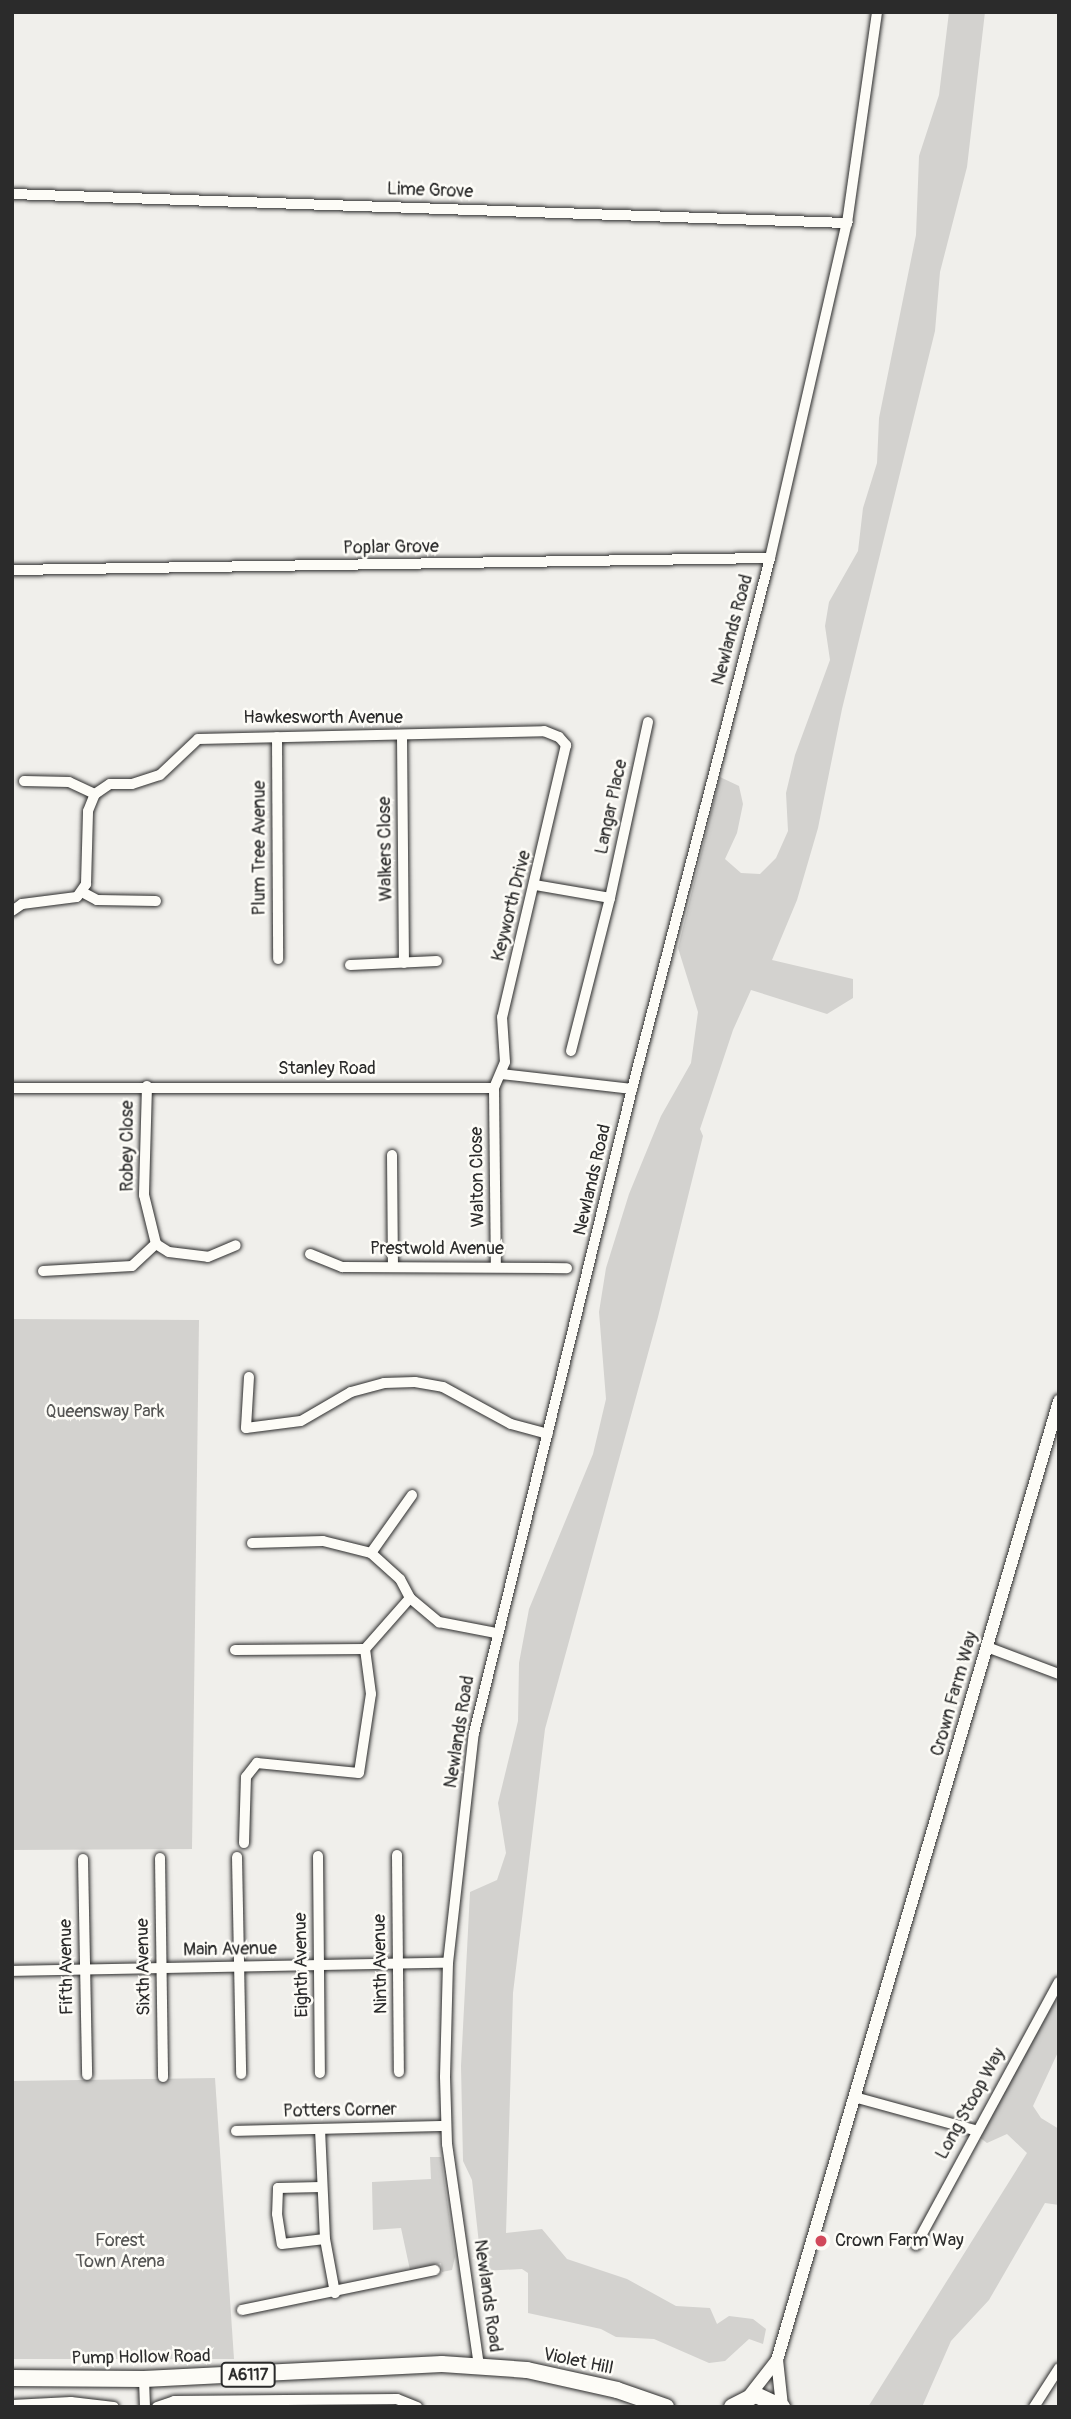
<!DOCTYPE html>
<style>
body{margin:0}
#map{position:relative;width:1071px;height:2419px;overflow:hidden;background:#f0efeb;font-family:Pangolin,sans-serif}
div>[style]{position:absolute}
.green>*{inset:0;background:#d3d2cf}
.roads{filter:drop-shadow(0 0 2px #2b2b2b) drop-shadow(0 0 2px #2b2b2b)}
.minor>*{height:10px;margin:-5px;padding:0 5px;transform-origin:5px;border-radius:5px;background:#fdfcf7}
.tertiary>*{height:12px;margin:-6px;padding:0 6px;transform-origin:6px;border-radius:6px;background:#fdfcf7}
.primary>*{height:16px;margin:-8px;padding:0 8px;transform-origin:8px;border-radius:8px;background:#fdfcf7}
.dots>*{width:19px;height:19px;translate:-50% -50%;box-sizing:border-box;border:4px solid #fdfcf7;border-radius:50%}
span{translate:-50% -50%;white-space:nowrap;text-align:center;line-height:1.15;-webkit-text-stroke:5px #fdfcf7;paint-order:stroke}
.shield-label span{padding:2px 5px;background:#fdfcf7;border:2px solid;border-radius:5px;-webkit-text-stroke-width:0}
.shield-label{font-size:16px;color:#2b2b2b;font-weight:700}
.street-label{font-size:18px;color:#2b2b2b}
.park-label{font-size:18px;color:#555554}
.poi-label{font-size:18px;color:#2b2b2b}
.left{translate:0 -50%;text-align:left}
.frame{position:absolute;inset:0;border:14px solid #2b2b2b;pointer-events:none}
</style>
<div id="map">
<div class="green">
<i style="clip-path:polygon(949px 12px,985px 12px,967px 167px,940px 272px,935px 331px,842px 709px,818px 828px,797px 900px,772px 960px,853px 979px,853px 998px,827px 1014px,751px 990px,733px 1030px,700px 1129px,703px 1136px,658px 1317px,545px 1729px,513px 1993px,506px 2233px,542px 2229px,567px 2259px,627px 2279px,676px 2306px,710px 2308px,717px 2324px,729px 2316px,753px 2319px,766px 2329px,763px 2344px,749px 2339px,725px 2361px,709px 2363px,654px 2339px,616px 2337px,601px 2329px,528px 2313px,528px 2273px,522px 2269px,482px 2271px,472px 2180px,463px 2161px,461px 2066px,470px 1892px,497px 1880px,506px 1853px,498px 1803px,518px 1721px,519px 1663px,529px 1609px,593px 1454px,606px 1399px,599px 1312px,606px 1268px,629px 1194px,661px 1116px,691px 1063px,698px 1012px,678px 948px,720px 777px,739px 786px,743px 804px,737px 833px,725px 859px,741px 873px,760px 874px,776px 858px,788px 831px,786px 793px,795px 755px,830px 660px,825px 626px,829px 602px,858px 551px,863px 508px,877px 463px,879px 418px,916px 235px,919px 156px,939px 95px)"></i>
<i style="clip-path:polygon(12px 1319px,199px 1320px,192px 1849px,12px 1850px)"></i>
<i style="clip-path:polygon(1059px 1994px,1059px 2050px,1033px 2106px,1041px 2118px,1059px 2129px,1059px 2205px,1045px 2203px,989px 2300px,951px 2341px,922px 2407px,868px 2407px,1027px 2153px,1007px 2134px,987px 2143px,979px 2137px)"></i>
<i style="clip-path:polygon(215px 2078px,234px 2359px,12px 2359px,12px 2081px)"></i>
<i style="clip-path:polygon(430px 2157px,441px 2157px,455px 2257px,452px 2270px,442px 2272px,441px 2263px,410px 2270px,401px 2228px,373px 2230px,372px 2182px,431px 2179px)"></i>
</div>
<div class="roads">
<div class="minor">
<i style="left:12px;top:194px;width:836px;rotate:1.99deg"></i>
<i style="left:12px;top:570px;width:758px;rotate:-0.91deg"></i>
<i style="left:402px;top:736px;width:227px;rotate:89.5deg"></i>
<i style="left:277px;top:737px;width:222px;rotate:89.7deg"></i>
<i style="left:24px;top:781px;width:45px;rotate:1.3deg"></i>
<i style="left:69px;top:782px;width:29px;rotate:25deg"></i>
<i style="left:535px;top:885px;width:76px;rotate:9.8deg"></i>
<i style="left:82px;top:892px;width:17px;rotate:28deg"></i>
<i style="left:97px;top:900px;width:59px;rotate:1deg"></i>
<i style="left:12px;top:911px;width:12px;rotate:-35deg"></i>
<i style="left:22px;top:904px;width:55px;rotate:-7.3deg"></i>
<i style="left:77px;top:897px;width:16px;rotate:-55deg"></i>
<i style="left:86px;top:884px;width:73px;rotate:-88.4deg"></i>
<i style="left:88px;top:811px;width:18px;rotate:-68deg"></i>
<i style="left:95px;top:794px;width:18px;rotate:-34deg"></i>
<i style="left:110px;top:784px;width:22px"></i>
<i style="left:132px;top:784px;width:29px;rotate:-18deg"></i>
<i style="left:160px;top:775px;width:52px;rotate:-43.5deg"></i>
<i style="left:198px;top:739px;width:346px;rotate:-1.3deg"></i>
<i style="left:544px;top:731px;width:16px;rotate:22deg"></i>
<i style="left:559px;top:737px;width:11px;rotate:49deg"></i>
<i style="left:566px;top:745px;width:279px;rotate:103.2deg"></i>
<i style="left:502px;top:1017px;width:45px;rotate:86.2deg"></i>
<i style="left:505px;top:1062px;width:28px;rotate:113deg"></i>
<i style="left:494px;top:1088px;width:482px;rotate:180deg"></i>
<i style="left:350px;top:965px;width:87px;rotate:-2.6deg"></i>
<i style="left:571px;top:1051px;width:158px;rotate:-75.7deg"></i>
<i style="left:610px;top:898px;width:180px;rotate:-77.8deg"></i>
<i style="left:501px;top:1074px;width:132px;rotate:6.5deg"></i>
<i style="left:147px;top:1086px;width:109px;rotate:91.6deg"></i>
<i style="left:144px;top:1195px;width:50px;rotate:76.2deg"></i>
<i style="left:156px;top:1244px;width:15px;rotate:32deg"></i>
<i style="left:169px;top:1252px;width:39px;rotate:7deg"></i>
<i style="left:208px;top:1257px;width:30px;rotate:-23deg"></i>
<i style="left:494px;top:1088px;width:178px;rotate:89.4deg"></i>
<i style="left:392px;top:1155px;width:110px;rotate:89.5deg"></i>
<i style="left:310px;top:1254px;width:35px;rotate:22deg"></i>
<i style="left:342px;top:1267px;width:225px;rotate:0.3deg"></i>
<i style="left:43px;top:1271px;width:89px;rotate:-3.2deg"></i>
<i style="left:132px;top:1266px;width:33px;rotate:-43deg"></i>
<i style="left:249px;top:1377px;width:51px;rotate:93.4deg"></i>
<i style="left:246px;top:1428px;width:55px;rotate:-7.3deg"></i>
<i style="left:301px;top:1421px;width:58px;rotate:-30.1deg"></i>
<i style="left:351px;top:1392px;width:34px;rotate:-15deg"></i>
<i style="left:384px;top:1383px;width:31px;rotate:-2deg"></i>
<i style="left:415px;top:1382px;width:28px;rotate:10deg"></i>
<i style="left:443px;top:1387px;width:77px;rotate:28.6deg"></i>
<i style="left:511px;top:1424px;width:38px;rotate:15deg"></i>
<i style="left:252px;top:1543px;width:71px;rotate:-1.6deg"></i>
<i style="left:323px;top:1541px;width:49px;rotate:14deg"></i>
<i style="left:371px;top:1553px;width:39px;rotate:42deg"></i>
<i style="left:400px;top:1579px;width:21px;rotate:62deg"></i>
<i style="left:410px;top:1598px;width:38px;rotate:40deg"></i>
<i style="left:439px;top:1622px;width:58px;rotate:10.9deg"></i>
<i style="left:371px;top:1553px;width:71px;rotate:-54.7deg"></i>
<i style="left:987px;top:1647px;width:77px;rotate:20.6deg"></i>
<i style="left:235px;top:1650px;width:130px;rotate:-0.4deg"></i>
<i style="left:365px;top:1649px;width:68px;rotate:-48.6deg"></i>
<i style="left:244px;top:1843px;width:66px;rotate:-88.3deg"></i>
<i style="left:246px;top:1777px;width:18px;rotate:-52deg"></i>
<i style="left:257px;top:1763px;width:102px;rotate:5.6deg"></i>
<i style="left:359px;top:1773px;width:80px;rotate:-81.4deg"></i>
<i style="left:371px;top:1694px;width:45px;rotate:-97.6deg"></i>
<i style="left:397px;top:1855px;width:217px;rotate:89.5deg"></i>
<i style="left:318px;top:1856px;width:217px;rotate:89.5deg"></i>
<i style="left:237px;top:1857px;width:217px;rotate:88.9deg"></i>
<i style="left:160px;top:1858px;width:219px;rotate:89.2deg"></i>
<i style="left:83px;top:1859px;width:216px;rotate:88.9deg"></i>
<i style="left:12px;top:1971px;width:436px;rotate:-1.1deg"></i>
<i style="left:854px;top:2097px;width:125px;rotate:15.3deg"></i>
<i style="left:320px;top:2129px;width:110px;rotate:87.4deg"></i>
<i style="left:325px;top:2239px;width:55px;rotate:79.5deg"></i>
<i style="left:236px;top:2131px;width:210px;rotate:-1.4deg"></i>
<i style="left:321px;top:2187px;width:43px;rotate:178.7deg"></i>
<i style="left:278px;top:2188px;width:26px;rotate:92deg"></i>
<i style="left:277px;top:2214px;width:30px;rotate:81deg"></i>
<i style="left:282px;top:2244px;width:43px;rotate:-6.6deg"></i>
<i style="left:916px;top:2245px;width:299px;rotate:-61.5deg"></i>
<i style="left:242px;top:2310px;width:197px;rotate:-11.7deg"></i>
<i style="left:479px;top:2366px;width:224px;rotate:-98.2deg"></i>
<i style="left:447px;top:2144px;width:67px;rotate:-91.7deg"></i>
<i style="left:445px;top:2077px;width:114px;rotate:-88.5deg"></i>
<i style="left:448px;top:1963px;width:231px;rotate:-83.6deg"></i>
<i style="left:474px;top:1733px;width:663px;rotate:-76.22deg"></i>
<i style="left:632px;top:1089px;width:549px;rotate:-75.43deg"></i>
<i style="left:770px;top:558px;width:344px;rotate:-77.1deg"></i>
<i style="left:847px;top:223px;width:213px;rotate:-81.9deg"></i>
<i style="left:144px;top:2379px;width:28px;rotate:88deg"></i>
<i style="left:12px;top:2405px;width:59px;rotate:-2.9deg"></i>
<i style="left:71px;top:2402px;width:43px;rotate:6.6deg"></i>
<i style="left:157px;top:2407px;width:18px;rotate:-19deg"></i>
<i style="left:174px;top:2401px;width:223px;rotate:-0.5deg"></i>
<i style="left:397px;top:2399px;width:22px;rotate:22deg"></i>
<i style="left:1034px;top:2407px;width:46px;rotate:-57.3deg"></i>
</div>
<div class="tertiary">
<i style="left:749px;top:2396px;width:46px;rotate:-52.1deg"></i>
<i style="left:782px;top:2406px;width:46px;rotate:-96.2deg"></i>
<i style="left:777px;top:2360px;width:1000px;rotate:-73.61deg"></i>
</div>
<div class="primary">
<i style="left:12px;top:2378px;width:132px;rotate:0.4deg"></i>
<i style="left:144px;top:2379px;width:298px;rotate:-2.9deg"></i>
<i style="left:442px;top:2364px;width:85px;rotate:4deg"></i>
<i style="left:527px;top:2370px;width:92px;rotate:12.5deg"></i>
<i style="left:617px;top:2390px;width:52px;rotate:19.1deg"></i>
<i style="left:732px;top:2407px;width:27px;rotate:-27deg"></i>
<i style="left:756px;top:2395px;width:29px;rotate:25deg"></i>
</div>
</div>
<div class="dots">
<i style="left:821px;top:2241px;background:#d1495b"></i>
</div>
<div class="shield-label">
<span style="left:248px;top:2375px">A6117</span>
</div>
<div class="street-label">
<span style="left:430px;top:191px;rotate:2deg">Lime Grove</span>
<span style="left:391px;top:548px;rotate:-1deg">Poplar Grove</span>
<span style="left:733px;top:630px;rotate:-75deg">Newlands Road</span>
<span style="left:323px;top:718px">Hawkesworth Avenue</span>
<span style="left:612px;top:807px;rotate:-78deg">Langar Place</span>
<span style="left:260px;top:848px;rotate:-90deg">Plum Tree Avenue</span>
<span style="left:386px;top:849px;rotate:-91deg">Walkers Close</span>
<span style="left:512px;top:906px;rotate:-76deg">Keyworth Drive</span>
<span style="left:327px;top:1069px">Stanley Road</span>
<span style="left:128px;top:1146px;rotate:-90deg">Robey Close</span>
<span style="left:478px;top:1177px;rotate:-91deg">Walton Close</span>
<span style="left:593px;top:1180px;rotate:-77deg">Newlands Road</span>
<span style="left:437px;top:1249px">Prestwold Avenue</span>
<span style="left:955px;top:1694px;rotate:-74deg">Crown Farm Way</span>
<span style="left:460px;top:1732px;rotate:-81deg">Newlands Road</span>
<span style="left:230px;top:1950px;rotate:-1deg">Main Avenue</span>
<span style="left:381px;top:1964px;rotate:-91deg">Ninth Avenue</span>
<span style="left:302px;top:1965px;rotate:-91deg">Eighth Avenue</span>
<span style="left:67px;top:1967px;rotate:-91deg">Fifth Avenue</span>
<span style="left:144px;top:1967px;rotate:-91deg">Sixth Avenue</span>
<span style="left:971px;top:2104px;rotate:-61deg">Long Stoop Way</span>
<span style="left:340px;top:2111px;rotate:-1deg">Potters Corner</span>
<span style="left:487px;top:2296px;rotate:82deg">Newlands Road</span>
<span style="left:141px;top:2358px;rotate:-1deg">Pump Hollow Road</span>
<span style="left:578px;top:2362px;rotate:12deg">Violet Hill</span>
</div>
<div class="park-label">
<span style="left:105px;top:1412px">Queensway Park</span>
<span style="left:120px;top:2252px">Forest<br>Town Arena</span>
</div>
<div class="poi-label">
<span class="left" style="left:835px;top:2241px">Crown Farm Way</span>
</div>
<div class="frame"></div>
</div>
